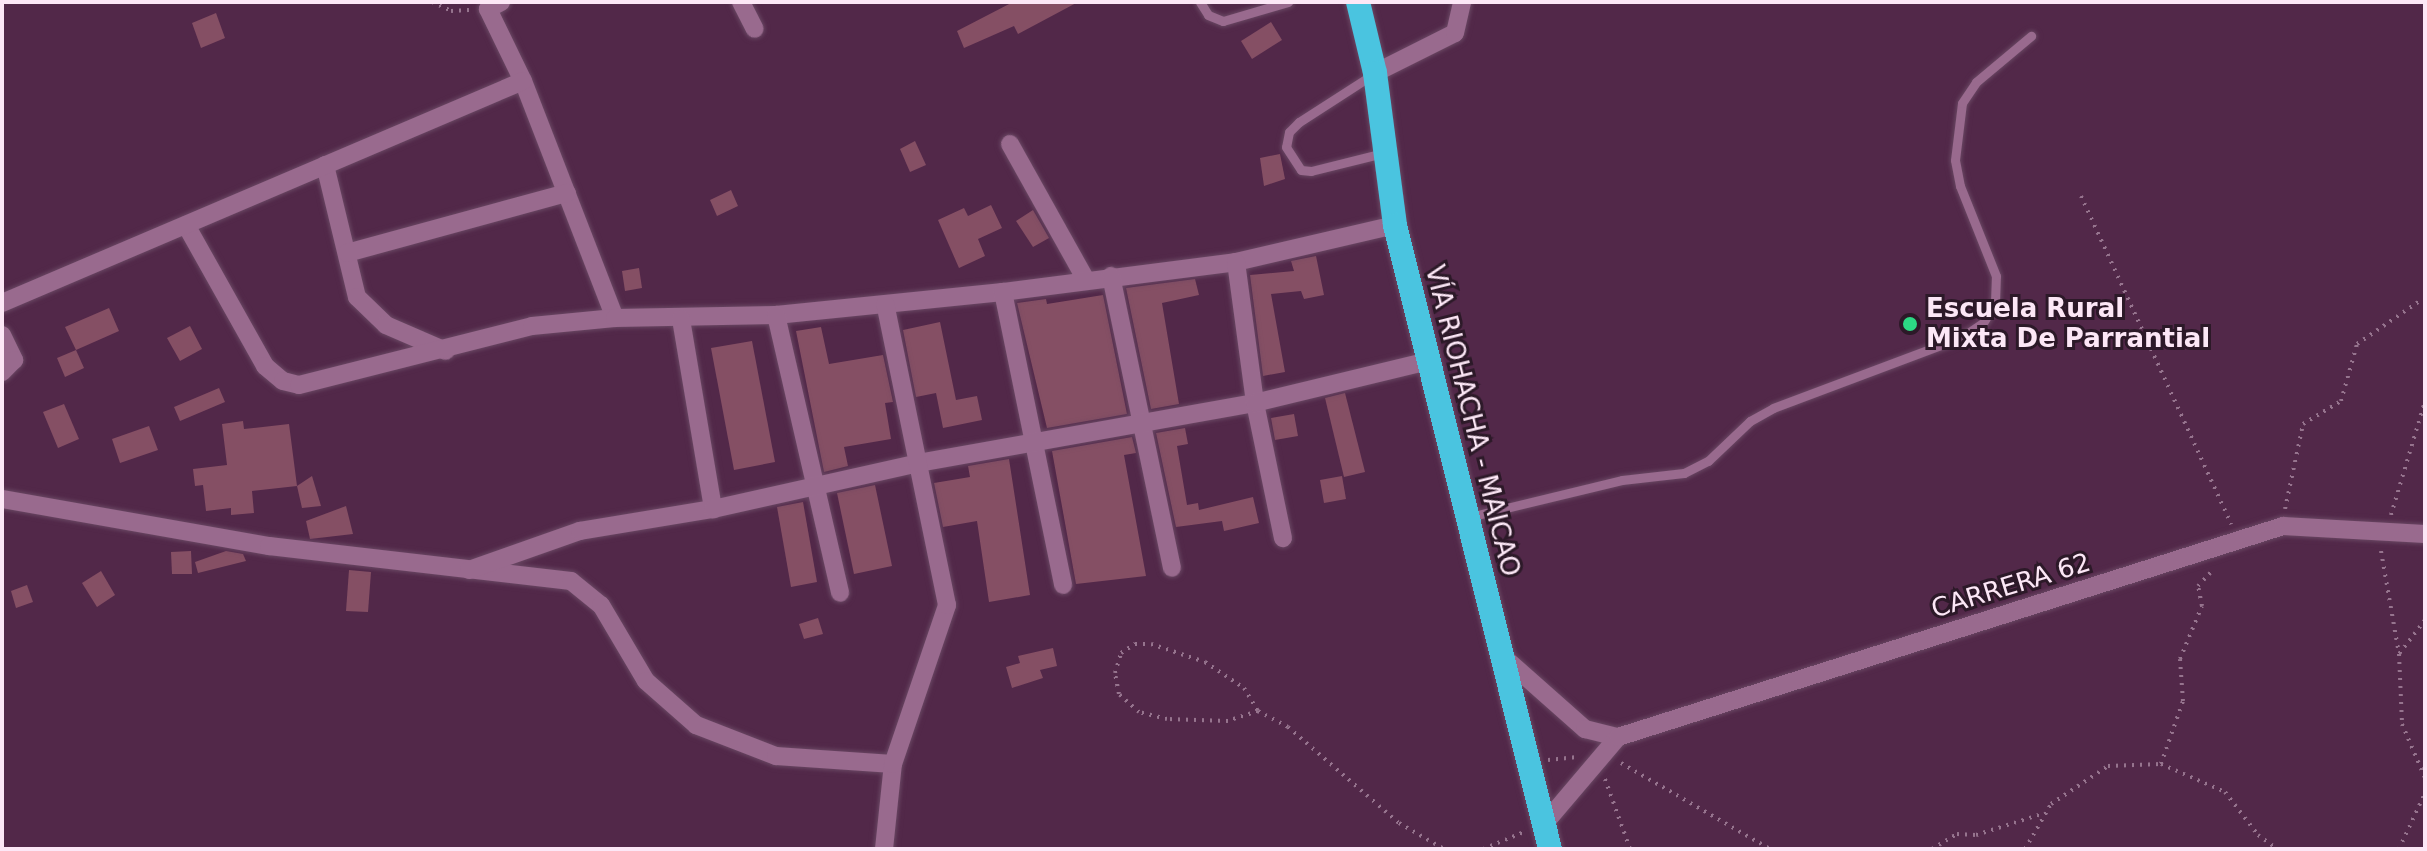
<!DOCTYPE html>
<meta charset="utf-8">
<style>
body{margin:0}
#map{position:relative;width:2427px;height:851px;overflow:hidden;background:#522849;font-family:"DejaVu Sans",sans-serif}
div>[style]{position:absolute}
.building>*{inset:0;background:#854f64}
.path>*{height:4px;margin-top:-2px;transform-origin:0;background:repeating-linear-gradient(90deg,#96748e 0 2px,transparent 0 8px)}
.roads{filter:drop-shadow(0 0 2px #694763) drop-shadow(0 0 2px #694763)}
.lane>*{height:9px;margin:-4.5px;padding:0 4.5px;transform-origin:4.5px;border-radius:4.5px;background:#996a8e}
.street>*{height:18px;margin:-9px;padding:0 9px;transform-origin:9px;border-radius:9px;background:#996a8e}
.highway>*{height:24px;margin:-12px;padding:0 12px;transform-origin:12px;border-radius:12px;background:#4ac4e0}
.dots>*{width:22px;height:22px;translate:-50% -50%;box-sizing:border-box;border:4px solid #2c1928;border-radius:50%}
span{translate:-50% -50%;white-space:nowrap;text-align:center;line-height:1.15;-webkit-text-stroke:6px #2c1928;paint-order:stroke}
.poi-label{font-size:26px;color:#fce7f6;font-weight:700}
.left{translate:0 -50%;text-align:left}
.street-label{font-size:26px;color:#fce7f6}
.frame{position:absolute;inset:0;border:4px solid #fce7f6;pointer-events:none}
</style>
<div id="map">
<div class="building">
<i style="clip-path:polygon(1013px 2px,1078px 2px,1018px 34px,1014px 26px,964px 48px,957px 31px)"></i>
<i style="clip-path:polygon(216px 13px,225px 38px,201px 48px,192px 23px)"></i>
<i style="clip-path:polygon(1271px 22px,1282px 40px,1252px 59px,1241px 41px)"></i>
<i style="clip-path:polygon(915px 141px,926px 165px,910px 172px,900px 149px)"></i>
<i style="clip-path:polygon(1280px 154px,1285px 179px,1264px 186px,1260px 158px)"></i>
<i style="clip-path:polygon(731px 190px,738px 206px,717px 216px,710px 200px)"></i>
<i style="clip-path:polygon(991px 205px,1002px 228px,978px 239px,985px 256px,959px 268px,938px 220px,964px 208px,968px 216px)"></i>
<i style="clip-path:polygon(1033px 210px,1049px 238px,1033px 247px,1016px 221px)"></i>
<i style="clip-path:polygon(1316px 256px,1324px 295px,1304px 299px,1301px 291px,1271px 294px,1285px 372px,1263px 376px,1250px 275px,1294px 271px,1291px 261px)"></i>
<i style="clip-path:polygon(639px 268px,642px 288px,625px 291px,622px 271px)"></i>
<i style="clip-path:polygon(1195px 279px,1199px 295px,1162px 303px,1179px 404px,1151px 409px,1126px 288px)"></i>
<i style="clip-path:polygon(1103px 295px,1127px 414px,1047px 428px,1017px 303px,1046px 299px,1047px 304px)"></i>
<i style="clip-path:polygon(109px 308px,119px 331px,76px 350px,65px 327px)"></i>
<i style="clip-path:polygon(940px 322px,956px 400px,977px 396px,982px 420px,943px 428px,936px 393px,916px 397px,903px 330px)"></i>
<i style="clip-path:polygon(190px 326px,202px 349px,180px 361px,167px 338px)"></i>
<i style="clip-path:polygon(821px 327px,829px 364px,883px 355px,893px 402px,885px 403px,891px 439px,844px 447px,848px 466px,824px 472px,796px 331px)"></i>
<i style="clip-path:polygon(752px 341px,775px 462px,734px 470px,711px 348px)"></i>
<i style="clip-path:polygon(76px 350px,84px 368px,65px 377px,57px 358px)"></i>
<i style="clip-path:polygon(219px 388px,225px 402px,180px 421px,174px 407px)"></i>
<i style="clip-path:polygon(1345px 393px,1365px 472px,1344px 477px,1325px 398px)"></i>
<i style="clip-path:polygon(64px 404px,79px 439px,58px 448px,43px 412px)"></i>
<i style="clip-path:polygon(1294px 414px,1298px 436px,1275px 440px,1271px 418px)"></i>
<i style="clip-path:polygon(243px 421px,244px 429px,289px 424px,297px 486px,252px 491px,254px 513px,231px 515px,231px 508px,206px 511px,203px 485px,195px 486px,193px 469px,227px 465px,222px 424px)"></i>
<i style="clip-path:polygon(149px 426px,158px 450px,120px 463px,112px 439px)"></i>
<i style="clip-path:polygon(1185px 428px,1188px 444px,1177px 446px,1187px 505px,1198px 503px,1199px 510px,1253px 497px,1259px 523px,1224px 531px,1222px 521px,1176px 527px,1156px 433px)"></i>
<i style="clip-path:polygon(1132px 437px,1136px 453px,1124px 455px,1146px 576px,1076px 584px,1052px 451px)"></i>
<i style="clip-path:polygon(1009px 459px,1030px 595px,989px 602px,977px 521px,943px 527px,934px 483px,970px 477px,968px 466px)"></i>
<i style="clip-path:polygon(312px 476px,321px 506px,302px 508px,297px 486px)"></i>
<i style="clip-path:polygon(1342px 476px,1346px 499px,1324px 503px,1320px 480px)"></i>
<i style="clip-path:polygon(875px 485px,892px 566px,854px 574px,837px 493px)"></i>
<i style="clip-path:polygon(803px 502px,817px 582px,791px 587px,777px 507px)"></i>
<i style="clip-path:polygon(346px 506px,353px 534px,310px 539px,306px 521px)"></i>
<i style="clip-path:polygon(191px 551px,192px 574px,172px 574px,171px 552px)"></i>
<i style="clip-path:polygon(226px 551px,243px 554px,246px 561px,198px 573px,195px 562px)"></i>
<i style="clip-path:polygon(349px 570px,371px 572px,368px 612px,346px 611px)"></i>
<i style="clip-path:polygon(101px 571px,115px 595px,97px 607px,82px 583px)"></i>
<i style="clip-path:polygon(27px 585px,33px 602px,16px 608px,11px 591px)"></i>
<i style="clip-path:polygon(818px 618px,823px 634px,804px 639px,799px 624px)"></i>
<i style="clip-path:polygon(1053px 648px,1057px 666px,1040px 670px,1043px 678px,1012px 688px,1006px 667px,1020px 663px,1018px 656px)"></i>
</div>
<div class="path">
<i style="left:432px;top:2px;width:21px;rotate:25deg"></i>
<i style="left:451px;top:11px;width:18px;rotate:-3deg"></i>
<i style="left:2081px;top:196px;width:361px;rotate:65.4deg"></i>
<i style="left:2425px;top:294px;width:25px;rotate:90deg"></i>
<i style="left:2285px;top:509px;width:87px;rotate:-78deg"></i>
<i style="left:2303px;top:424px;width:44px;rotate:-31.2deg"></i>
<i style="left:2341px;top:401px;width:59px;rotate:-74.3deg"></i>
<i style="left:2357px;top:344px;width:78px;rotate:-34.5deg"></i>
<i style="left:2391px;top:515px;width:119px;rotate:-73.4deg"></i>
<i style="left:2381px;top:551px;width:105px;rotate:80.1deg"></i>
<i style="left:2425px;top:620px;width:43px;rotate:127.4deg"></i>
<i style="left:2399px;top:654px;width:70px;rotate:87.5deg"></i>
<i style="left:2402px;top:724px;width:59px;rotate:66.9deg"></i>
<i style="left:1258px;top:711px;width:32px;rotate:162deg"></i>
<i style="left:1228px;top:721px;width:61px;rotate:-178.1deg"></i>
<i style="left:1167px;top:719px;width:29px;rotate:-166deg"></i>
<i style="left:1139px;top:712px;width:27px;rotate:-138deg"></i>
<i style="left:1119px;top:694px;width:21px;rotate:-101deg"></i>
<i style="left:1115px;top:673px;width:21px;rotate:-73deg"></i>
<i style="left:1121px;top:653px;width:17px;rotate:-33deg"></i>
<i style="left:1135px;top:644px;width:16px"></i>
<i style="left:1151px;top:644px;width:57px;rotate:18.4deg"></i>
<i style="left:1205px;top:662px;width:47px;rotate:33.7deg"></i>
<i style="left:1244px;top:688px;width:27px;rotate:59deg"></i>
<i style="left:1258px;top:711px;width:34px;rotate:28deg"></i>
<i style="left:1288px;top:727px;width:147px;rotate:40.9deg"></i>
<i style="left:1399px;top:823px;width:52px;rotate:30deg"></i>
<i style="left:1548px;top:760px;width:27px;rotate:-6deg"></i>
<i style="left:1621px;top:763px;width:172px;rotate:30deg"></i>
<i style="left:2161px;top:764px;width:67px;rotate:-70.8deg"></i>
<i style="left:2183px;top:701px;width:42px;rotate:-94.1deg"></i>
<i style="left:2180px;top:659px;width:57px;rotate:-67.5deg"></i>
<i style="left:2202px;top:606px;width:20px;rotate:-101deg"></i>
<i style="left:2198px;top:586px;width:23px;rotate:-47deg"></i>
<i style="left:1605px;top:779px;width:74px;rotate:70.3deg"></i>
<i style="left:1483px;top:849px;width:44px;rotate:-22.5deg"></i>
<i style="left:1932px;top:849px;width:29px;rotate:-31deg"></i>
<i style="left:1957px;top:834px;width:19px;rotate:3deg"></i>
<i style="left:1976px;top:835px;width:72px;rotate:-17.7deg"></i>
<i style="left:2025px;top:849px;width:52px;rotate:-60deg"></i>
<i style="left:2051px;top:804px;width:69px;rotate:-33.7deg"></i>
<i style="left:2108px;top:766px;width:53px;rotate:-2.2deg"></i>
<i style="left:2161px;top:764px;width:70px;rotate:23.6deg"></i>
<i style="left:2225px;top:792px;width:54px;rotate:52.5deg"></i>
<i style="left:2258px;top:835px;width:24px;rotate:36deg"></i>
<i style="left:2399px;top:849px;width:62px;rotate:-65.1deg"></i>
</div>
<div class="roads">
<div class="lane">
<i style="left:1200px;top:2px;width:15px;rotate:58deg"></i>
<i style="left:1208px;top:15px;width:16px;rotate:22deg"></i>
<i style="left:1223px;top:21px;width:68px;rotate:-16.3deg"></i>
<i style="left:1372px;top:75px;width:87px;rotate:147.2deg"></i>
<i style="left:1299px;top:122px;width:14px;rotate:135deg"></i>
<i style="left:1289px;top:132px;width:15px;rotate:101deg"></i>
<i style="left:1286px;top:147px;width:27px;rotate:57deg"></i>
<i style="left:1301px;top:170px;width:10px;rotate:6deg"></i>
<i style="left:1311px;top:171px;width:74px;rotate:-14deg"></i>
<i style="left:1469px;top:517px;width:157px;rotate:-13.6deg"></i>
<i style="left:1622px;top:480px;width:62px;rotate:-6.4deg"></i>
<i style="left:1684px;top:473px;width:27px;rotate:-27deg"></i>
<i style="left:1708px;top:461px;width:58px;rotate:-43.6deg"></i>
<i style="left:1750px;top:421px;width:26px;rotate:-29deg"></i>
<i style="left:1773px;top:408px;width:202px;rotate:-20.6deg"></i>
<i style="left:1962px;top:337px;width:25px;rotate:-34deg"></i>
<i style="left:1983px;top:323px;width:23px;rotate:-59deg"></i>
<i style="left:1995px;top:303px;width:27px;rotate:-88deg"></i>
<i style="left:1996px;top:276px;width:97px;rotate:-111.8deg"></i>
<i style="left:1960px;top:186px;width:26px;rotate:-101deg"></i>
<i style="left:1955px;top:160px;width:57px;rotate:-83deg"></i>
<i style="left:1962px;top:103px;width:25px;rotate:-56deg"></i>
<i style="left:1976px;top:82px;width:72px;rotate:-39.9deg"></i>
</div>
<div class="street">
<i style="left:501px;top:2px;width:15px;rotate:152deg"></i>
<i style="left:488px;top:9px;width:80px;rotate:64.1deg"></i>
<i style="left:523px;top:81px;width:254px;rotate:68.8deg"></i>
<i style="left:741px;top:2px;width:30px;rotate:63deg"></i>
<i style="left:1375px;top:73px;width:89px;rotate:-26.6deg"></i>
<i style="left:1455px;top:33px;width:32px;rotate:-77deg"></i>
<i style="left:1010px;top:144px;width:156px;rotate:60.8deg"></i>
<i style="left:325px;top:165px;width:136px;rotate:76.4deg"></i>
<i style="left:357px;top:297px;width:40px;rotate:44deg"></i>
<i style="left:386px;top:325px;width:65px;rotate:23.4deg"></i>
<i style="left:186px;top:225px;width:162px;rotate:60.7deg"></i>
<i style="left:265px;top:366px;width:23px;rotate:40deg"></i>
<i style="left:283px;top:381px;width:16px;rotate:14deg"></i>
<i style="left:299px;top:385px;width:240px;rotate:-14.2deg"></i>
<i style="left:532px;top:326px;width:83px;rotate:-5.5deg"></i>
<i style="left:615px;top:318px;width:161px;rotate:-1.1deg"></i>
<i style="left:776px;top:315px;width:228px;rotate:-5.8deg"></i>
<i style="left:1003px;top:292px;width:235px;rotate:-7.3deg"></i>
<i style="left:1236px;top:262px;width:163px;rotate:-13.1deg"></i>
<i style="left:347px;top:253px;width:228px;rotate:-15.3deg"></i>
<i style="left:1236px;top:262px;width:142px;rotate:82.3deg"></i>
<i style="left:1255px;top:403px;width:138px;rotate:78.3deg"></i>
<i style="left:1111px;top:276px;width:298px;rotate:78.2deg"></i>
<i style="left:1003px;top:292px;width:299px;rotate:78.4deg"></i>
<i style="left:2px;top:303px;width:566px;rotate:-23.08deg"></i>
<i style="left:776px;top:315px;width:285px;rotate:77deg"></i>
<i style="left:681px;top:319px;width:193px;rotate:80.4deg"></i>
<i style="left:2px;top:335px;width:28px;rotate:64deg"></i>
<i style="left:14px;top:360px;width:17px;rotate:135deg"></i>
<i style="left:2px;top:499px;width:271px;rotate:10deg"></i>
<i style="left:269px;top:546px;width:304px;rotate:6.6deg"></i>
<i style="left:571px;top:581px;width:38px;rotate:39deg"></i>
<i style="left:601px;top:605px;width:88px;rotate:59.4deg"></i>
<i style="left:646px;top:681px;width:67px;rotate:41.3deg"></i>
<i style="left:696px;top:725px;width:86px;rotate:21.2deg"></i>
<i style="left:776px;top:756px;width:117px;rotate:3.9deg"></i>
<i style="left:469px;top:570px;width:118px;rotate:-19.4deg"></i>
<i style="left:580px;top:531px;width:135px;rotate:-9.4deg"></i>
<i style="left:713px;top:509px;width:210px;rotate:-12.6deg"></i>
<i style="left:918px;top:463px;width:342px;rotate:-10.1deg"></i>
<i style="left:1255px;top:403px;width:178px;rotate:-13.6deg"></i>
<i style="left:1499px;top:653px;width:115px;rotate:41.5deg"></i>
<i style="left:1585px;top:729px;width:34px;rotate:14deg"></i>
<i style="left:1545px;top:823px;width:113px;rotate:-49.7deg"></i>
<i style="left:1618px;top:737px;width:698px;rotate:-17.6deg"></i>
<i style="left:2283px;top:526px;width:142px;rotate:3.2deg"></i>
<i style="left:884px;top:849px;width:85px;rotate:-84deg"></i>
<i style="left:893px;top:764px;width:168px;rotate:-71.2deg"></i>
<i style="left:947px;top:605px;width:307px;rotate:-101.6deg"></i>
</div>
<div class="highway">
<i style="left:1358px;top:2px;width:73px;rotate:76.5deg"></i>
<i style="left:1375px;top:73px;width:153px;rotate:82.5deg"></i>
<i style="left:1395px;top:225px;width:643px;rotate:76.05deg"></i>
</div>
</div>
<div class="dots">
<i style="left:1910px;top:324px;background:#2cd884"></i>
</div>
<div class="poi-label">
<span class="left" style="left:1926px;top:324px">Escuela Rural<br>Mixta De Parrantial</span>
</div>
<div class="street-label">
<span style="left:1472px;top:421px;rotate:76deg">VÍA RIOHACHA - MAICAO</span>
<span style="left:2011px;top:586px;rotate:-17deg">CARRERA 62</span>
</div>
<div class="frame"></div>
</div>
